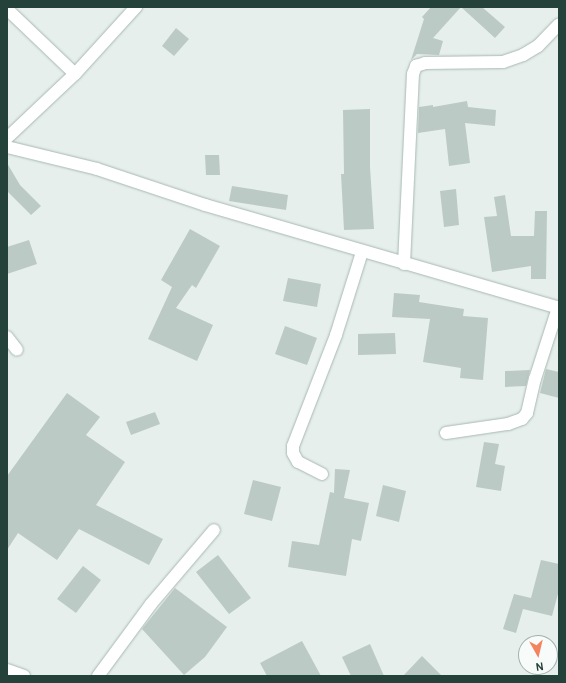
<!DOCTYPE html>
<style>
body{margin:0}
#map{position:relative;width:566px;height:683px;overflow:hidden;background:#e6efeb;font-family:Overpass,sans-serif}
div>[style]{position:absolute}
.building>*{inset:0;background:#bbcac4}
.roads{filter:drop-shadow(0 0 1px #a8b8b2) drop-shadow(0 0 1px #a8b8b2)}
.minor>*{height:12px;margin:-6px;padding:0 6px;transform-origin:6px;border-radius:6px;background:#fff}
.tertiary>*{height:12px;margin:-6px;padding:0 6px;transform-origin:6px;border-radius:6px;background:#fff}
.secondary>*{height:12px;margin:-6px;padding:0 6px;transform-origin:6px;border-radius:6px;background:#fff}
span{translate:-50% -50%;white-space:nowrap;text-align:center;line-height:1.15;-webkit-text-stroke:3px #f7fbf9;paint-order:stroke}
.frame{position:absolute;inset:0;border:8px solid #24423a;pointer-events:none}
.north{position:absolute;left:518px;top:635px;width:40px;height:40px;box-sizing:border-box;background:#f7fbf9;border:1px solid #a3b1ad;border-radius:50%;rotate:172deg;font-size:11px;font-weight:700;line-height:16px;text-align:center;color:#24423a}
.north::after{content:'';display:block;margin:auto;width:14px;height:18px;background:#f4845f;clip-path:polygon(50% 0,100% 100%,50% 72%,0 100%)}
</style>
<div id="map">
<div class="building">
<i style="clip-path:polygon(431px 7px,482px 7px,505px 27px,495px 38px,461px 7px,433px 38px,443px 41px,439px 55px,417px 54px,411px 60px,424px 19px,422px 17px)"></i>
<i style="clip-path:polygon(176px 28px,189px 39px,174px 56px,162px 46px)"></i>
<i style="clip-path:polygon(467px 101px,468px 107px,496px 110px,495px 126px,465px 123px,470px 163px,449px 166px,445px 129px,418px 133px,419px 107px,433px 105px,433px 107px)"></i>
<i style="clip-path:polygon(370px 109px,370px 167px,374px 229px,344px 230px,341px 174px,344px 174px,343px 110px)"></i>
<i style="clip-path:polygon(205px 155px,219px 155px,220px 175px,206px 175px)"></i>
<i style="clip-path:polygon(7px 163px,20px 185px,41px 206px,31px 215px,7px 191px)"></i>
<i style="clip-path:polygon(232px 186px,288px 195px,286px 210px,229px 201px)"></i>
<i style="clip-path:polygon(456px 189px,459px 225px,444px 227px,440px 191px)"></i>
<i style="clip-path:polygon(505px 195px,511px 236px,534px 236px,535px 211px,547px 211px,546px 279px,531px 279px,531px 266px,492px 272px,484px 217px,497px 216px,494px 197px)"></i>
<i style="clip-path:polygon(190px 229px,220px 246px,196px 288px,192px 285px,176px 308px,213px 325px,197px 361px,148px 339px,172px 287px,161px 280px)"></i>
<i style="clip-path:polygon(29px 240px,37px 264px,7px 274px,7px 247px)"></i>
<i style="clip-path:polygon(288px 278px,321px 284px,317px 307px,283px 301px)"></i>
<i style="clip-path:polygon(394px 293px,420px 295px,419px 302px,464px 309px,463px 316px,488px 318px,483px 380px,460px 378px,461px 368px,423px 362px,430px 319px,392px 317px)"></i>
<i style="clip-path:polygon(285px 326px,317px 338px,307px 365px,275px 354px)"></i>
<i style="clip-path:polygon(395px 333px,396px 354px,358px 355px,358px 334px)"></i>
<i style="clip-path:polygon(546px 369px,559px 372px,559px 398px,540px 393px)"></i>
<i style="clip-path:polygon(530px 370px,526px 386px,505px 387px,505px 371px)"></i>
<i style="clip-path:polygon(67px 393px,100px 417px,86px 435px,125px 462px,96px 505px,163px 539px,149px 565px,79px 529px,57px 560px,18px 533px,7px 550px,7px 476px)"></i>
<i style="clip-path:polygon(155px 412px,160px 424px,131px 435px,126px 422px)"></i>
<i style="clip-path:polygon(484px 442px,499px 444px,495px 464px,505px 466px,501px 491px,476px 487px)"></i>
<i style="clip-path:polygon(335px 469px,350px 470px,344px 498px,369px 503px,361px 541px,352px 539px,346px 576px,288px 567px,292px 541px,319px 545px,330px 492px,334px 493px)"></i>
<i style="clip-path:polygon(253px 480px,281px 487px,272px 521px,244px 514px)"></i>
<i style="clip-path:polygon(383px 485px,406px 491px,399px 522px,376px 516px)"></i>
<i style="clip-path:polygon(218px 555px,251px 598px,229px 614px,196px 572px)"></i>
<i style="clip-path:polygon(541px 560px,559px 564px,559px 590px,552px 616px,523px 609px,516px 633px,503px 629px,514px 594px,531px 598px)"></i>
<i style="clip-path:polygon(83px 566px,101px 580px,76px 613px,57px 599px)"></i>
<i style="clip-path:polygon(175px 588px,227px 627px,205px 657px,184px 675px,142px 629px)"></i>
<i style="clip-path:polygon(302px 641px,321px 676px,267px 676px,260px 663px)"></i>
<i style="clip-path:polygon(370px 644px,384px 676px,351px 676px,342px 657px)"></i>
<i style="clip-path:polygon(422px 656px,442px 676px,403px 676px)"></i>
</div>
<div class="roads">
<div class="minor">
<i style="left:7px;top:9px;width:94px;rotate:43.7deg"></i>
<i style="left:404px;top:264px;width:190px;rotate:-87.3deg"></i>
<i style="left:413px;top:74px;width:9px;rotate:-69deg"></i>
<i style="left:416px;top:66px;width:9px;rotate:-18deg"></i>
<i style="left:425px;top:63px;width:78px;rotate:-0.7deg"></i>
<i style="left:503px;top:62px;width:21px;rotate:-19deg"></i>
<i style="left:523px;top:55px;width:17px;rotate:-31deg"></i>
<i style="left:538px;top:46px;width:30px;rotate:-46deg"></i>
<i style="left:7px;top:337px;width:16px;rotate:52deg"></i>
<i style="left:446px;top:433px;width:63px;rotate:-8.3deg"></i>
<i style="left:508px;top:424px;width:15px;rotate:-20deg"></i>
<i style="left:522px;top:419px;width:8px;rotate:-50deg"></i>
<i style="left:527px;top:413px;width:35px;rotate:-77deg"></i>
<i style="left:535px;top:379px;width:75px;rotate:-72.1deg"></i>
<i style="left:322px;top:474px;width:27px;rotate:-153deg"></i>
<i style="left:298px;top:462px;width:10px;rotate:-119deg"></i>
<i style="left:293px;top:453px;width:7px;rotate:-90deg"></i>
<i style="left:293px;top:446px;width:119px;rotate:-68.8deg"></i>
<i style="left:336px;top:335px;width:87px;rotate:-72.6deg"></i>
<i style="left:7px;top:670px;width:18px;rotate:19deg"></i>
<i style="left:98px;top:676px;width:89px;rotate:-53.6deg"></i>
<i style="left:151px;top:604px;width:97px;rotate:-49.6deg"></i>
</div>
<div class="tertiary">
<i style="left:7px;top:147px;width:93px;rotate:13.7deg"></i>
<i style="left:97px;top:169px;width:114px;rotate:18.4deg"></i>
<i style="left:205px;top:205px;width:369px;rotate:16.2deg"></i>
</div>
<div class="secondary">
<i style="left:7px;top:138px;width:93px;rotate:-43.3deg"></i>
<i style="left:75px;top:74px;width:91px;rotate:-47.7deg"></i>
</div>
</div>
<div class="frame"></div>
<div class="north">N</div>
</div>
